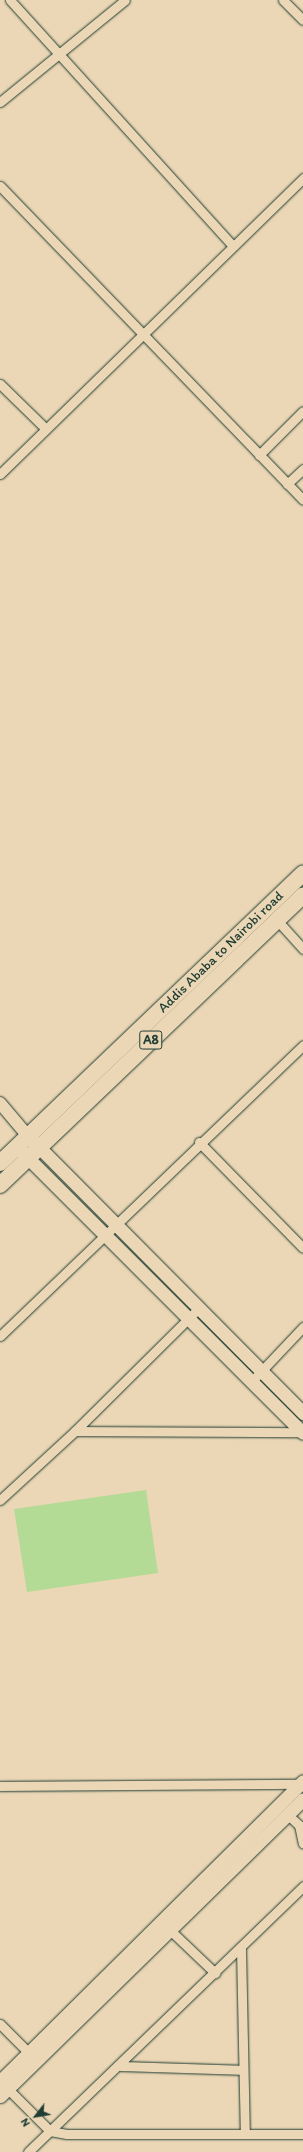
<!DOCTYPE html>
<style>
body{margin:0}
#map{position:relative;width:303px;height:2152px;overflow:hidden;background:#ebd7b5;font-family:Itim,sans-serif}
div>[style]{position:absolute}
.green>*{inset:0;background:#b4db96}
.roads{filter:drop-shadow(0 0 1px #1f3d34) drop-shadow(0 0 1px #1f3d34)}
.minor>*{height:9px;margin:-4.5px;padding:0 4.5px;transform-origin:4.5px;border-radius:4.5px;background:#ebd7b5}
.tertiary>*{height:12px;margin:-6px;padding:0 6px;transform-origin:6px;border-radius:6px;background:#ebd7b5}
.secondary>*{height:13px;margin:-6.5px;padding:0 6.5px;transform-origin:6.5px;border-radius:6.5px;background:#ebd7b5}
.trunk>*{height:16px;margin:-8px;padding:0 8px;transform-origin:8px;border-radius:8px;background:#ebd7b5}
span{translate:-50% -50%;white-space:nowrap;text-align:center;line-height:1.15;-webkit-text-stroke:3.5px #ebd7b5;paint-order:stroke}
.shield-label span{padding:1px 3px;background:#ebd7b5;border:1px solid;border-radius:3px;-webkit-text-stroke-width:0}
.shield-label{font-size:13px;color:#1f3d34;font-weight:700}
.street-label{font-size:14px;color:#1f3d34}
.north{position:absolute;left:16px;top:2096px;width:40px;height:40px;-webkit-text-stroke:3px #ebd7b5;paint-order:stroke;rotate:239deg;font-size:11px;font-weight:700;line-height:16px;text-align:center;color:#1f3d34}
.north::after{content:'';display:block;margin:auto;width:14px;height:18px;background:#1f3d34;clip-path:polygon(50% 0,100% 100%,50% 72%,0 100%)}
</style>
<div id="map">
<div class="green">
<i style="clip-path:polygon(146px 1490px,158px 1573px,27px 1592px,14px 1509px)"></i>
</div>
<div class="roads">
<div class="minor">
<i style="left:10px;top:0;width:332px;rotate:47.8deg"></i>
<i style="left:283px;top:0;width:28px;rotate:45deg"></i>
<i style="left:0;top:102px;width:161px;rotate:-39.2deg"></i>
<i style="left:0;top:186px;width:436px;rotate:46deg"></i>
<i style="left:0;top:384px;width:64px;rotate:44.4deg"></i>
<i style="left:259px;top:455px;width:62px;rotate:-45deg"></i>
<i style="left:0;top:474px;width:424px;rotate:-44.3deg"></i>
<i style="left:287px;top:484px;width:22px;rotate:-43deg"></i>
<i style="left:277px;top:920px;width:39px;rotate:48deg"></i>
<i style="left:199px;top:1142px;width:148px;rotate:45.5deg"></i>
<i style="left:0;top:1336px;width:420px;rotate:-43.8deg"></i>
<i style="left:251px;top:1382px;width:76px;rotate:-46.6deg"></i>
<i style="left:75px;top:1431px;width:226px;rotate:0.3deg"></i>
<i style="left:0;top:1500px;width:102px;rotate:-42.6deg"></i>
<i style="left:75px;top:1431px;width:173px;rotate:-44.8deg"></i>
<i style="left:0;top:1786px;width:300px;rotate:-0.4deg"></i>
<i style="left:287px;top:1814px;width:16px;rotate:43deg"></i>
<i style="left:299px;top:1825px;width:19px;rotate:78deg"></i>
<i style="left:169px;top:1929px;width:64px;rotate:43.7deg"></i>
<i style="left:241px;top:1949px;width:184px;rotate:88.8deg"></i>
<i style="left:0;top:2024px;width:41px;rotate:45deg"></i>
<i style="left:118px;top:2066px;width:125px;rotate:1.8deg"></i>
<i style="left:8px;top:2089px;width:59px;rotate:45deg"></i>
<i style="left:50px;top:2131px;width:17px;rotate:10deg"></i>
<i style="left:67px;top:2134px;width:236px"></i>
<i style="left:28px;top:2152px;width:383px;rotate:-44deg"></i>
</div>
<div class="tertiary">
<i style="left:0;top:1103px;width:42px;rotate:49.8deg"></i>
</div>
<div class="secondary">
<i style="left:32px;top:1140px;width:385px;rotate:45.2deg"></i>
<i style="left:22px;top:1152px;width:397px;rotate:45deg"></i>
<i style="left:0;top:2081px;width:426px;rotate:-44.7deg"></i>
<i style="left:0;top:2096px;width:424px;rotate:-44.4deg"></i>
</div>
<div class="trunk">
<i style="left:0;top:1163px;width:419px;rotate:-43.7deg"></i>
<i style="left:0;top:1185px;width:419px;rotate:-43.7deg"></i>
</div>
</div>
<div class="shield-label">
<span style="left:151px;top:1040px">A8</span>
</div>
<div class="street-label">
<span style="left:221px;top:952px;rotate:-44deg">Addis Ababa to Nairobi road</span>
</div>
<div class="north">N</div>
</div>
